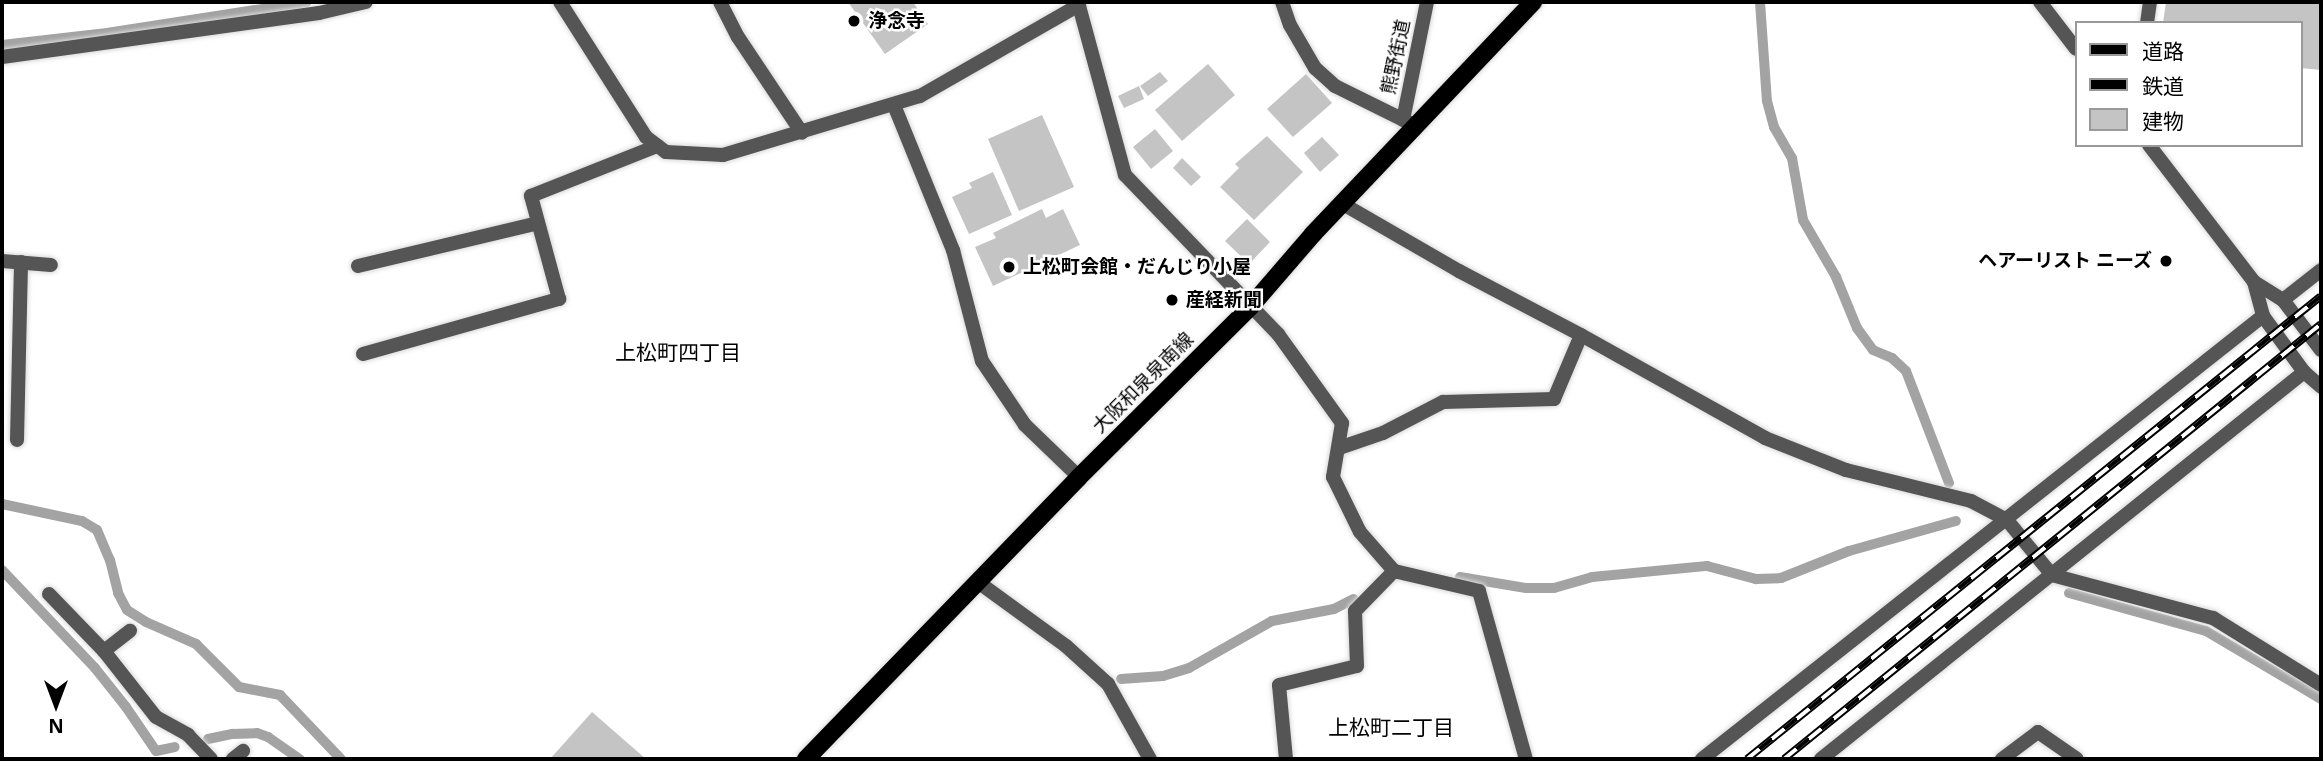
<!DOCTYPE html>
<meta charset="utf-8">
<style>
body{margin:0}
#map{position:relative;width:2323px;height:761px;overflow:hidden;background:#fff;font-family:"Open Sans","Noto Sans JP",sans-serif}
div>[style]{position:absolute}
.stream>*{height:10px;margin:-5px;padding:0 5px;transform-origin:5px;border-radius:5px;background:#a3a3a3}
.building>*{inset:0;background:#c4c4c4}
.roads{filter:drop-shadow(0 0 2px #dbdbdb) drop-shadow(0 0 2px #dbdbdb)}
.minor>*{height:14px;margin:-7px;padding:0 7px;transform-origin:7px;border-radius:7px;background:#555}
.tertiary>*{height:14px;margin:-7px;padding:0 7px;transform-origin:7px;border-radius:7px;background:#555}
.primary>*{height:18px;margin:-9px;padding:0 9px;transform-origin:9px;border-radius:9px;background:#000}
.rail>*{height:8px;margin-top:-4px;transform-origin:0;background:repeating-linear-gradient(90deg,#fff 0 16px,#000 0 32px);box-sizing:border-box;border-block:2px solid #000}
.dots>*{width:19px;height:19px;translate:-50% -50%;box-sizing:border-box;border:4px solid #fff;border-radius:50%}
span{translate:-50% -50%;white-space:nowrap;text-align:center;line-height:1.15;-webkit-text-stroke:5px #fff;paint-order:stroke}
.poi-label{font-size:19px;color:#000;font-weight:700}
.left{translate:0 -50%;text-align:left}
.right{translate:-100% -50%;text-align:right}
.street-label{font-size:19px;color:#000}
.neighbourhood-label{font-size:21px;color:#000}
.frame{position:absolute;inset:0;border:4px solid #000;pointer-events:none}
.legend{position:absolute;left:2075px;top:21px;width:228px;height:126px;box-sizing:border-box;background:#fff;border:2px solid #999;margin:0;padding:9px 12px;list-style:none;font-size:21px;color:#000}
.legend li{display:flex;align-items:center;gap:14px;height:35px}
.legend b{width:35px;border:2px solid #999}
.north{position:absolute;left:21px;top:670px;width:70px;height:70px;-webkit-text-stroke:5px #fff;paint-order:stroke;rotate:180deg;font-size:19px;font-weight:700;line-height:28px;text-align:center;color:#000}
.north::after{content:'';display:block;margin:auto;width:24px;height:32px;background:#000;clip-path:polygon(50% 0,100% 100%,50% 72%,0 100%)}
</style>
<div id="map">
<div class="stream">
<i style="left:1760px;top:2px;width:99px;rotate:86deg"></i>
<i style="left:1767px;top:101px;width:27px;rotate:75deg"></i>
<i style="left:1774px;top:127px;width:36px;rotate:60deg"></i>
<i style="left:1792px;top:158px;width:63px;rotate:79.9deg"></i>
<i style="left:1803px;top:220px;width:66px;rotate:59.9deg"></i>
<i style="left:1836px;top:277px;width:55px;rotate:67.6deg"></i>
<i style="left:1857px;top:328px;width:27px;rotate:54deg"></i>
<i style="left:1873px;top:350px;width:21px;rotate:23deg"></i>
<i style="left:1892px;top:358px;width:19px;rotate:43deg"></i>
<i style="left:1906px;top:371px;width:120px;rotate:69deg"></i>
<i style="left:2px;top:45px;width:106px;rotate:-6.5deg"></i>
<i style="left:107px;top:33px;width:202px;rotate:-8.8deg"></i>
<i style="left:2px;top:504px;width:82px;rotate:12deg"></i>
<i style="left:82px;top:521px;width:17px;rotate:31deg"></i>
<i style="left:97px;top:530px;width:33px;rotate:67deg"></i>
<i style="left:110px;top:560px;width:34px;rotate:76deg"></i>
<i style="left:118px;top:593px;width:19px;rotate:62deg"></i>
<i style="left:127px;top:610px;width:22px;rotate:32deg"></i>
<i style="left:146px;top:622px;width:55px;rotate:23.7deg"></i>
<i style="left:196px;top:644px;width:61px;rotate:45deg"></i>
<i style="left:239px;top:687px;width:42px;rotate:11deg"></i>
<i style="left:280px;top:695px;width:88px;rotate:46.4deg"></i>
<i style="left:2px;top:570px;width:135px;rotate:46.5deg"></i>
<i style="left:95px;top:668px;width:50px;rotate:51.5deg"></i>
<i style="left:126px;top:707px;width:53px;rotate:55.7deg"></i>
<i style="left:156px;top:751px;width:19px;rotate:-12deg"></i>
<i style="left:1460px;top:577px;width:67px;rotate:9.5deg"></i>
<i style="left:1526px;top:588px;width:28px"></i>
<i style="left:1554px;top:588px;width:40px;rotate:-16deg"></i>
<i style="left:1592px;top:577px;width:116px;rotate:-5.5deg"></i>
<i style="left:1707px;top:566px;width:51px;rotate:14.9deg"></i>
<i style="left:1756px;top:579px;width:25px;rotate:-2deg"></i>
<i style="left:1781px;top:578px;width:73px;rotate:-21.7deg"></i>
<i style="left:1849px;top:551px;width:111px;rotate:-15.7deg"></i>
<i style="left:2069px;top:593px;width:142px;rotate:15.5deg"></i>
<i style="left:2206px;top:631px;width:134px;rotate:30.6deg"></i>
<i style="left:1121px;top:679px;width:42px;rotate:-4.1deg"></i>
<i style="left:1163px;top:676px;width:27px;rotate:-17deg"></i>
<i style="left:1189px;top:668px;width:95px;rotate:-29.5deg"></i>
<i style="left:1272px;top:621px;width:63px;rotate:-11deg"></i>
<i style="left:1334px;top:609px;width:22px;rotate:-27deg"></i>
<i style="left:208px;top:739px;width:25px;rotate:-12deg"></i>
<i style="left:232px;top:734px;width:25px;rotate:-2deg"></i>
<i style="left:257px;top:733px;width:12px;rotate:20deg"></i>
<i style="left:268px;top:737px;width:39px;rotate:35deg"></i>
</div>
<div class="building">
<i style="clip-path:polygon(848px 2px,913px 2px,928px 24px,885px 54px)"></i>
<i style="clip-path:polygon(2166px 2px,2321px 2px,2321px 70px,2300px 68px,2300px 23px,2163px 23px)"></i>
<i style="clip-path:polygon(1208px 64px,1235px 95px,1182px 141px,1155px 110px)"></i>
<i style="clip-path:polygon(1160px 72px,1168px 81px,1148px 96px,1140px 86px)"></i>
<i style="clip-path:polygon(1306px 74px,1332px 103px,1293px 137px,1267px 109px)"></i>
<i style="clip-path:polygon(1139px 86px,1144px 99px,1124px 108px,1118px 96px)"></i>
<i style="clip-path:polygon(1042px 115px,1074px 187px,1019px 211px,988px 139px)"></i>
<i style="clip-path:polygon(1155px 129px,1173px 151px,1151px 169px,1133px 147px)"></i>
<i style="clip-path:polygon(1267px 136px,1303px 172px,1254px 220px,1220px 187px,1239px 168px,1235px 164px)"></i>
<i style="clip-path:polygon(1322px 137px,1339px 155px,1320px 172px,1304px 153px)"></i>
<i style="clip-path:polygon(1182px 158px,1201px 177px,1191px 186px,1173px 168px)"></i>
<i style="clip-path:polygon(993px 172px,1012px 215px,969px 234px,952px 197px,972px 188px,969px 183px)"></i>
<i style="clip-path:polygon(1042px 209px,1046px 218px,1063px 209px,1080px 245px,993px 286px,975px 247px,996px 238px,993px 233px)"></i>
<i style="clip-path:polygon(1247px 219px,1270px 242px,1249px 264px,1225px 241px)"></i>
<i style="clip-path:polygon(592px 712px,646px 759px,550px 759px)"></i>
</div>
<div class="roads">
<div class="minor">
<i style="left:560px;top:2px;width:160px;rotate:57.5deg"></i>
<i style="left:646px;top:137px;width:25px;rotate:37deg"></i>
<i style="left:666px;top:152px;width:57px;rotate:3deg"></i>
<i style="left:723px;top:155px;width:206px;rotate:-16.7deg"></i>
<i style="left:920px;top:96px;width:183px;rotate:-29.8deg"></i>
<i style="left:720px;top:2px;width:39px;rotate:63deg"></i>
<i style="left:738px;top:37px;width:115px;rotate:56.3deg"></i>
<i style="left:1078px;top:2px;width:179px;rotate:74.8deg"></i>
<i style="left:1125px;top:175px;width:221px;rotate:46.1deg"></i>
<i style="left:1278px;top:334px;width:110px;rotate:54.3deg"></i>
<i style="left:1342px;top:423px;width:55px;rotate:99.5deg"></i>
<i style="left:1333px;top:477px;width:61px;rotate:63.9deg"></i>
<i style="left:1360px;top:532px;width:52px;rotate:48.9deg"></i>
<i style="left:1394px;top:571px;width:87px;rotate:13.2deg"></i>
<i style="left:1479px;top:591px;width:174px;rotate:74.4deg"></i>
<i style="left:1282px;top:2px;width:24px;rotate:71deg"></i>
<i style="left:1290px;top:25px;width:50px;rotate:59.8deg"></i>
<i style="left:1315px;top:68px;width:27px;rotate:42deg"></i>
<i style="left:1335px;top:86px;width:90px;rotate:26.3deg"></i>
<i style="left:2147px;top:23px;width:21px;rotate:-82deg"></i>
<i style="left:2px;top:57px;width:320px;rotate:-7.9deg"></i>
<i style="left:319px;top:13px;width:48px;rotate:-13.2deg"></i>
<i style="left:894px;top:105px;width:157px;rotate:67.9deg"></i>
<i style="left:953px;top:250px;width:115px;rotate:75.4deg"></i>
<i style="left:982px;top:361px;width:77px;rotate:56.1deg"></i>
<i style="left:1025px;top:425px;width:75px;rotate:43.9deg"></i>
<i style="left:1403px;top:120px;width:120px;rotate:-78.5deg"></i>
<i style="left:1343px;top:204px;width:134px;rotate:30deg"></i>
<i style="left:1459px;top:271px;width:138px;rotate:27.7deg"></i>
<i style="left:1581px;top:335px;width:211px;rotate:29.2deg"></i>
<i style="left:1765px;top:438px;width:87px;rotate:21.6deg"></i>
<i style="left:1846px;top:470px;width:129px;rotate:13.9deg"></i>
<i style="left:1971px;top:501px;width:41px;rotate:27.8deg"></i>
<i style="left:2007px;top:520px;width:71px;rotate:50.7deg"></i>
<i style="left:2052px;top:575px;width:167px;rotate:15deg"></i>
<i style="left:2213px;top:618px;width:127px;rotate:31.8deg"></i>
<i style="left:2px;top:261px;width:49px;rotate:4.7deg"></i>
<i style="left:358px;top:266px;width:185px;rotate:-13.4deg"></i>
<i style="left:2283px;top:300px;width:48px;rotate:-38.3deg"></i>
<i style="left:363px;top:354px;width:204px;rotate:-15.7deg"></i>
<i style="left:559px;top:299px;width:107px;rotate:-105.2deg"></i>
<i style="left:531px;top:196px;width:136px;rotate:-21.6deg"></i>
<i style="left:17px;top:440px;width:178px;rotate:-88.7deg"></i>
<i style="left:1339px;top:448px;width:46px;rotate:-18.8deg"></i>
<i style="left:1383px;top:433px;width:68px;rotate:-27.3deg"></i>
<i style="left:1443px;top:402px;width:111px;rotate:-1.5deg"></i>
<i style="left:1554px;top:399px;width:69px;rotate:-67.1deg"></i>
<i style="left:978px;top:582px;width:109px;rotate:36deg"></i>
<i style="left:1066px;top:646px;width:57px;rotate:42.1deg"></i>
<i style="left:1108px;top:684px;width:86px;rotate:60.8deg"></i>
<i style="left:49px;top:594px;width:79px;rotate:46deg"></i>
<i style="left:104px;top:651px;width:84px;rotate:51.8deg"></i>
<i style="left:156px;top:717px;width:37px;rotate:29deg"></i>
<i style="left:188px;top:735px;width:33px;rotate:46deg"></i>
<i style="left:104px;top:651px;width:33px;rotate:-38deg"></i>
<i style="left:233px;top:759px;width:13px;rotate:-39deg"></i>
<i style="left:1286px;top:759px;width:74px;rotate:-95.4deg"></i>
<i style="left:1279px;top:685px;width:80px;rotate:-13.7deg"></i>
<i style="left:1357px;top:666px;width:55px;rotate:-92.1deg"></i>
<i style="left:1355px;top:611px;width:56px;rotate:-45.7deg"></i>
<i style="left:1702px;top:759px;width:715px;rotate:-38.3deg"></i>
<i style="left:1821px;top:759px;width:619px;rotate:-38.7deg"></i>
<i style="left:2002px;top:759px;width:45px;rotate:-36.9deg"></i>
<i style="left:2038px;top:732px;width:47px;rotate:34.7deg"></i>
</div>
<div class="tertiary">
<i style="left:2040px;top:2px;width:59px;rotate:52.5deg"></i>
<i style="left:2149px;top:145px;width:173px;rotate:52.5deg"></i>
<i style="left:2254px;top:282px;width:34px;rotate:32deg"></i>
<i style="left:2283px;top:300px;width:63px;rotate:52.8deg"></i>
<i style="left:2254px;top:282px;width:35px;rotate:75deg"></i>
<i style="left:2263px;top:316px;width:69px;rotate:53.8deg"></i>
<i style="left:2304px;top:372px;width:23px;rotate:41deg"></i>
</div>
<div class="primary">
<i style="left:806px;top:759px;width:392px;rotate:-45.9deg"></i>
<i style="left:1079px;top:477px;width:241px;rotate:-44.8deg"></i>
<i style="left:1250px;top:307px;width:96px;rotate:-49.2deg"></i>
<i style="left:1313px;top:234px;width:320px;rotate:-46.5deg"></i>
</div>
</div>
<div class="rail">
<i style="left:1747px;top:759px;width:737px;rotate:-38.89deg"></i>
<i style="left:1784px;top:759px;width:691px;rotate:-39.01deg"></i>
</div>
<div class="dots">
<i style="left:854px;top:21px;background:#000"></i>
<i style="left:2166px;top:261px;background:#000"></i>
<i style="left:1009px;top:267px;background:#000"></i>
<i style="left:1172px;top:300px;background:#000"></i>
</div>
<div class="poi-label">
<span class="left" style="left:868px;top:21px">浄念寺</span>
<span class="right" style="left:2152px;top:261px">ヘアーリスト ニーズ</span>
<span class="left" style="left:1023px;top:267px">上松町会館・だんじり小屋</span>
<span class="left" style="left:1186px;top:300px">産経新聞</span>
</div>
<div class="street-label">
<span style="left:1396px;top:57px;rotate:-78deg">熊野街道</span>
<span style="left:1143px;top:383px;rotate:-45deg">大阪和泉泉南線</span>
</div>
<div class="neighbourhood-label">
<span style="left:678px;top:352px">上松町四丁目</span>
<span style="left:1391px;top:727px">上松町二丁目</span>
</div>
<div class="frame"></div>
<ul class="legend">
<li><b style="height:9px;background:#000"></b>道路</li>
<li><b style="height:9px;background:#000"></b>鉄道</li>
<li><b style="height:19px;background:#c4c4c4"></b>建物</li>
</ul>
<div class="north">N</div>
</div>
